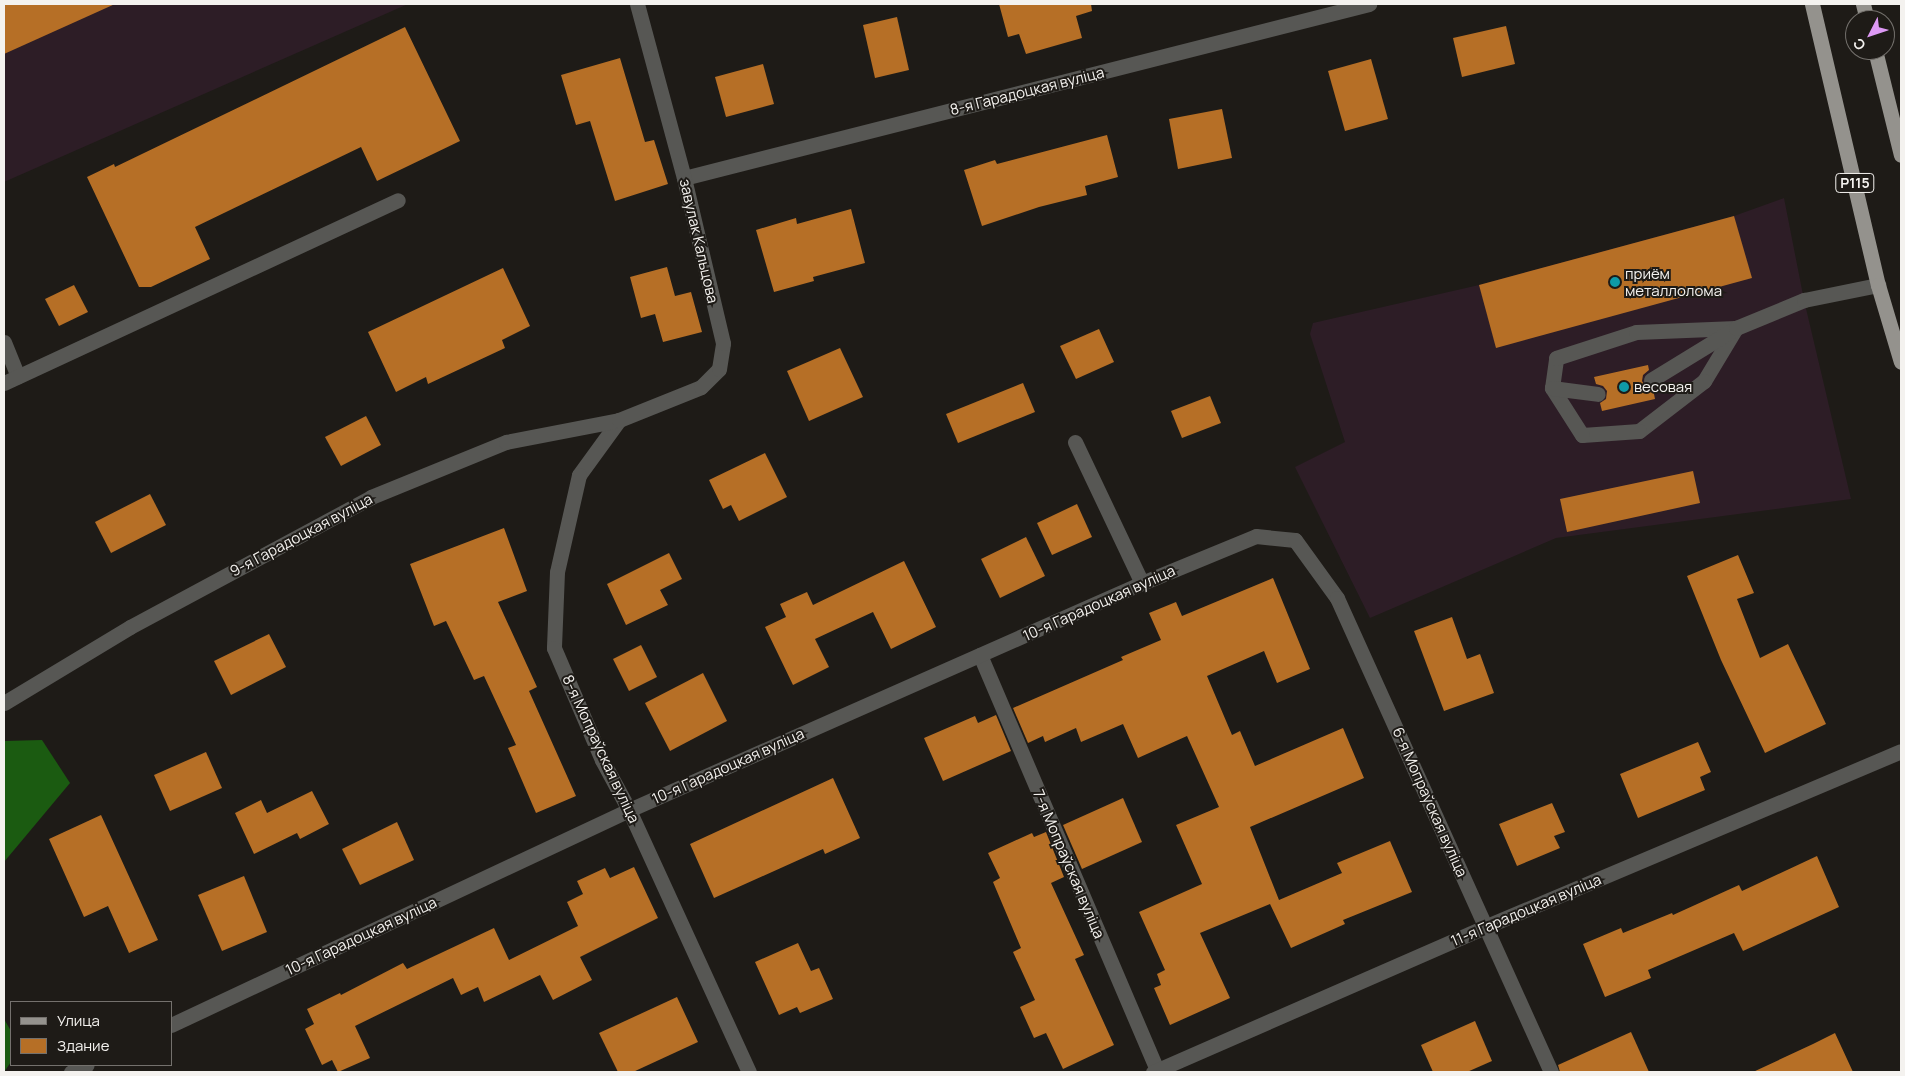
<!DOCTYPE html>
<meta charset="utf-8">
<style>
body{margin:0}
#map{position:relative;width:1905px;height:1076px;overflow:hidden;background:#1e1b17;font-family:Manrope,sans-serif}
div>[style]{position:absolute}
.industrial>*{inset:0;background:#2d1d26}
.forest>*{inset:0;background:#1b5b11}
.building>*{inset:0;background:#b66f26}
.lane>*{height:15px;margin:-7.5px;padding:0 7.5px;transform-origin:7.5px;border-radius:7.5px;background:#575754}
.street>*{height:15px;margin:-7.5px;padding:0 7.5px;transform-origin:7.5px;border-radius:7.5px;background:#575754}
.primary>*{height:15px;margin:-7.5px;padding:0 7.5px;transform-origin:7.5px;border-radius:7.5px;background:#94928d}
.dots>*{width:14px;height:14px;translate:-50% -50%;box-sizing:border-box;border:2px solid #1e1b17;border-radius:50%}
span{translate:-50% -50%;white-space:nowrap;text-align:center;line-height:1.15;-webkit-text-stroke:4px #1e1b17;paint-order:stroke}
.shield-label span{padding:1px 4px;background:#1e1b17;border:1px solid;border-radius:4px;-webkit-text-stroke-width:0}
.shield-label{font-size:14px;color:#f4f2ef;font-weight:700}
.street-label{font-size:15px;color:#f4f2ef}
.poi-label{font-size:15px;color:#f4f2ef}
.left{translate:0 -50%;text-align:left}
.frame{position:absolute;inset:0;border:5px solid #f4f2ef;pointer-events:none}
.legend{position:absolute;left:10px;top:1001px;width:162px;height:65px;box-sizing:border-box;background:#1e1b17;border:1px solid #74716d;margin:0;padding:6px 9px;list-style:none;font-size:15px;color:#f4f2ef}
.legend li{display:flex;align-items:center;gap:10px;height:25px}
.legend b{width:25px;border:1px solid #74716d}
.north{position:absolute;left:1845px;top:10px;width:50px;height:50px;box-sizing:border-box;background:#1e1b17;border:1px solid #74716d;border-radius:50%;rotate:229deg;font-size:14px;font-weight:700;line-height:20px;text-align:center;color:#f4f2ef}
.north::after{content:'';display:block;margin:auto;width:18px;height:22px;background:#dd99f4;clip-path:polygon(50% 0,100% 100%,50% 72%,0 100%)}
</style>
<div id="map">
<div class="industrial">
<i style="clip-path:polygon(4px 4px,408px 4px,4px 182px)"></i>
<i style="clip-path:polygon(1784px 198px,1804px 300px,1851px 499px,1556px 538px,1370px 618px,1295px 467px,1345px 442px,1310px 334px,1313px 323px,1479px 285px,1734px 216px)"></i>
</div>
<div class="forest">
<i style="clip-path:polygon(42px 740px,70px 783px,4px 862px,4px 741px)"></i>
<i style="clip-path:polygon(4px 1019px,11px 1031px,11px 1062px,4px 1072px)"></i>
</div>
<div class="building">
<i style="clip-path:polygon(4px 4px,115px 4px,4px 54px)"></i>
<i style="clip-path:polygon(999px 4px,1091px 4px,1092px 11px,1076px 16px,1082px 38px,1026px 54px,1019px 34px,1008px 37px)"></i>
<i style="clip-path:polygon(897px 17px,909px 70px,875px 78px,863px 25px)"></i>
<i style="clip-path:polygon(1506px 26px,1515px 64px,1462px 77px,1453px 38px)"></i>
<i style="clip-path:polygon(405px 27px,460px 141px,377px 181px,361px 147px,195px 227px,210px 259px,151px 287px,139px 287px,87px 177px,114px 164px,115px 167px)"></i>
<i style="clip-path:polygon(620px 58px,645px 142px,654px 140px,668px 184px,615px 201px,590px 121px,576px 125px,561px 75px)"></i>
<i style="clip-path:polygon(1371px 59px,1388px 119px,1345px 131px,1328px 71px)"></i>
<i style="clip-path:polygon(763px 64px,774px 104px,726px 117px,715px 77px)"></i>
<i style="clip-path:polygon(1222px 109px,1232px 158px,1178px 169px,1169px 119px)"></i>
<i style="clip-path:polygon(1107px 135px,1118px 177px,1085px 186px,1087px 195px,1039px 207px,982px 226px,964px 170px,995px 160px,997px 164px)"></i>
<i style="clip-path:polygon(851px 209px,865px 263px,813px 277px,814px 281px,774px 292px,756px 230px,796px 218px,797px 224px)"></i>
<i style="clip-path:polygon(1734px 216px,1752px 278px,1496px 348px,1479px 285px)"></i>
<i style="clip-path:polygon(667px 267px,675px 296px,691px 292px,702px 332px,663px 342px,655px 314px,641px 318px,630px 277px)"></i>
<i style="clip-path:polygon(503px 268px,530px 326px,502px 340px,505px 348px,428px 384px,426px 377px,396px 392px,368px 332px)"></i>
<i style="clip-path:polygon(74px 285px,88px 312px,59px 326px,45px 299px)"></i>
<i style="clip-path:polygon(1099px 329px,1114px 362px,1076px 379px,1060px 346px)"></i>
<i style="clip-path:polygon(840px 348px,863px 397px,809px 421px,787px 371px)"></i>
<i style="clip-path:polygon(1648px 365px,1649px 370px,1643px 375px,1642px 381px,1646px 388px,1653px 389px,1655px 399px,1602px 411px,1600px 403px,1606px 399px,1607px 391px,1603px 386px,1596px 384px,1594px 377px)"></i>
<i style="clip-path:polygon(1023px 383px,1035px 412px,958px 443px,946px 414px)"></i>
<i style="clip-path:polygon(1210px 396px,1221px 423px,1182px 438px,1171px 411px)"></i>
<i style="clip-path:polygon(366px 416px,381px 445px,341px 466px,325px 437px)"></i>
<i style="clip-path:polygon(765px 453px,787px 497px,739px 521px,731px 505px,723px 509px,709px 480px)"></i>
<i style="clip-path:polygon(1693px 471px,1700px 503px,1567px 532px,1560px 499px)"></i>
<i style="clip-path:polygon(150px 494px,166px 525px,111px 553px,95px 522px)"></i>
<i style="clip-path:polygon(1077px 504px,1092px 537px,1052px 555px,1037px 523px)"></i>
<i style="clip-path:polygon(504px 528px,527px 591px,498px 602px,537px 687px,529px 691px,576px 796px,536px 813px,508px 748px,516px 745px,484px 676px,474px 680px,446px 621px,434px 626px,410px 564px)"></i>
<i style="clip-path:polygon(1026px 537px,1045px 576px,1000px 598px,981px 559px)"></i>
<i style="clip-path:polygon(669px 553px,682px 579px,660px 590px,668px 605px,626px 625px,607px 584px)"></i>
<i style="clip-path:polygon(1738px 555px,1754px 593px,1737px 599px,1760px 658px,1788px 644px,1826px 724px,1765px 753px,1721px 660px,1687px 576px)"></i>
<i style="clip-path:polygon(904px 561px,936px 627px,891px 649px,873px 612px,815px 639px,829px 667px,793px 685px,765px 627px,786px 617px,780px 604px,807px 592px,813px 605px)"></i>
<i style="clip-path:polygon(1273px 578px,1310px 669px,1277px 683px,1264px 651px,1207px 676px,1232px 735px,1240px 731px,1255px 766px,1343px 728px,1364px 778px,1250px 827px,1279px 900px,1342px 873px,1337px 863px,1390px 841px,1412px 892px,1343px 920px,1345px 924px,1291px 948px,1270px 904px,1200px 933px,1230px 998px,1170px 1025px,1154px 988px,1161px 985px,1157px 974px,1165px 970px,1139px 912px,1202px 884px,1176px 825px,1219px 807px,1187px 736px,1138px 758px,1123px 724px,1081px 742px,1076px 728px,1045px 742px,1043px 736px,1028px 743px,1013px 708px,1123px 660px,1121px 657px,1161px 640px,1149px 613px,1176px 602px,1182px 616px)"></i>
<i style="clip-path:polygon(1452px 617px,1467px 659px,1480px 654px,1494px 693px,1444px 711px,1414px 631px)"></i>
<i style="clip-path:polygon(269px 634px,286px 667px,231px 695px,214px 661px)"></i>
<i style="clip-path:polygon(641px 645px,657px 677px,629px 691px,613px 659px)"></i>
<i style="clip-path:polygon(703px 673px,727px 721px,670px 751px,645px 703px)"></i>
<i style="clip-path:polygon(996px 715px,1011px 751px,943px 781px,924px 738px,975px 716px,978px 723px)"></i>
<i style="clip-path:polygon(1698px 742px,1711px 772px,1700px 777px,1705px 790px,1638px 818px,1620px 774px)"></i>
<i style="clip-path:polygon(206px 752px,222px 788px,170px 811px,154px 775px)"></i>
<i style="clip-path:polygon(833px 778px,860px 838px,825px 854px,823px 849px,714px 898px,690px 844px)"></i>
<i style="clip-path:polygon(312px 791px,329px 824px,300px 839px,297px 833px,254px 854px,235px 813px,261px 800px,267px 813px)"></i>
<i style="clip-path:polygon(1123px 798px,1142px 842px,1082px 869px,1063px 825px)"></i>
<i style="clip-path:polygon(1552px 803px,1565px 832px,1554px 836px,1560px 848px,1517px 866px,1499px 824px)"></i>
<i style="clip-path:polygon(101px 815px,158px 940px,129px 953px,108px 906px,84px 917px,49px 839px)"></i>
<i style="clip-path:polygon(397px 822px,414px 860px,360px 885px,342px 849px)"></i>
<i style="clip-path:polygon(1046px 832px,1064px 877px,1051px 883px,1084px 955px,1075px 959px,1114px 1045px,1063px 1069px,1046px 1033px,1034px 1038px,1020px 1007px,1035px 1000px,1013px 952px,1021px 948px,993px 882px,1000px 878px,988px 853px,1032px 833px,1034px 837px)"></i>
<i style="clip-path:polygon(1817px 856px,1839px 907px,1743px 951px,1734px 933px,1648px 970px,1651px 978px,1605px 997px,1583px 944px,1621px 928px,1623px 933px,1672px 913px,1673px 915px,1739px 885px,1742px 891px)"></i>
<i style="clip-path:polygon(634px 867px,658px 918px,580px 957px,592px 980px,553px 1000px,540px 975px,484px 1002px,478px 987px,461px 995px,453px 978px,355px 1026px,370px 1058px,338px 1072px,332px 1060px,322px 1065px,305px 1029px,314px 1024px,307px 1009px,340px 993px,341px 995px,403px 963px,407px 969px,494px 928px,509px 960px,578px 926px,567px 902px,583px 894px,577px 881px,605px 868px,610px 878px)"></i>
<i style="clip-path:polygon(244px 876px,267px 932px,222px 951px,198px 895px)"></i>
<i style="clip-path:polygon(798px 943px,811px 971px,819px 968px,833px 999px,800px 1013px,797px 1007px,779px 1015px,755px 962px)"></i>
<i style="clip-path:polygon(677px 997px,698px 1042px,633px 1072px,618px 1072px,599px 1033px)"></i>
<i style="clip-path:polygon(1475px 1021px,1492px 1061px,1467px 1072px,1433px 1072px,1421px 1045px)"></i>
<i style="clip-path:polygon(1631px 1032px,1649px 1072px,1560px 1072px,1558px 1065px)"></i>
<i style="clip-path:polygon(1835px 1033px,1853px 1072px,1753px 1072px,1813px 1044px)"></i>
</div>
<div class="lane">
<i style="left:1736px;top:328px;width:62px;rotate:121.1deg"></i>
<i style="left:1704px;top:381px;width:82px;rotate:142.4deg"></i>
<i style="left:1639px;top:431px;width:57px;rotate:176deg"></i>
<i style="left:1582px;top:435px;width:56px;rotate:-122.6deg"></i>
<i style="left:1552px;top:388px;width:30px;rotate:-82deg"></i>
<i style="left:1556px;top:358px;width:84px;rotate:-18deg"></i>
<i style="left:1636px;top:332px;width:100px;rotate:-2.3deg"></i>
<i style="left:4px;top:342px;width:37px;rotate:68deg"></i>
<i style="left:1651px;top:380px;width:100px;rotate:-31.5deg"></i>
<i style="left:1736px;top:328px;width:74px;rotate:-22.4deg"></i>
<i style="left:1804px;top:300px;width:76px;rotate:-11.5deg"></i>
<i style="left:4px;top:383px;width:434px;rotate:-24.9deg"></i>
<i style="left:1552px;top:388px;width:46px;rotate:7.4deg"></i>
<i style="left:1075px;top:442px;width:156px;rotate:64.6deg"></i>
</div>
<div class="street">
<i style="left:684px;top:178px;width:707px;rotate:-14.25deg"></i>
<i style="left:619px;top:420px;width:68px;rotate:126deg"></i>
<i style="left:579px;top:475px;width:99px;rotate:102.8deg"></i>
<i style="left:557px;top:572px;width:76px;rotate:92.3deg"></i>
<i style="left:554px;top:648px;width:122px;rotate:66.8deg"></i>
<i style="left:602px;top:760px;width:57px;rotate:61.6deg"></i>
<i style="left:629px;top:810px;width:288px;rotate:65.4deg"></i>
<i style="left:980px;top:655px;width:453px;rotate:66.9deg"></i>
<i style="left:4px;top:703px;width:147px;rotate:-31.1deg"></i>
<i style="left:130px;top:627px;width:274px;rotate:-28.3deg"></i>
<i style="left:371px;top:497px;width:146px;rotate:-22.2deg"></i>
<i style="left:506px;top:442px;width:115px;rotate:-11deg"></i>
<i style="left:619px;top:420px;width:88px;rotate:-21.9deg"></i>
<i style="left:701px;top:387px;width:25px;rotate:-45deg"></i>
<i style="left:719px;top:369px;width:26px;rotate:-81deg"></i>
<i style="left:723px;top:343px;width:170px;rotate:-103.3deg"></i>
<i style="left:684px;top:178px;width:180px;rotate:-105.1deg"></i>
<i style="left:171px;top:1025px;width:506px;rotate:-25.15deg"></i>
<i style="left:629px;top:810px;width:561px;rotate:-23.87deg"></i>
<i style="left:1142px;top:583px;width:123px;rotate:-22.4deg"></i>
<i style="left:1256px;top:536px;width:39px;rotate:6deg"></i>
<i style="left:1295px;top:540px;width:72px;rotate:54.1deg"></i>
<i style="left:1337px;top:598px;width:520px;rotate:65.7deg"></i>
<i style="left:71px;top:1072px;width:17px;rotate:-24deg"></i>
<i style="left:1153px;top:1072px;width:365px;rotate:-23.6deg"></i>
<i style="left:1487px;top:926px;width:449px;rotate:-22.9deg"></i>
</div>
<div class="primary">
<i style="left:1812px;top:4px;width:289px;rotate:76.8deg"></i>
<i style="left:1878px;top:285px;width:80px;rotate:73.4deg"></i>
<i style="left:1863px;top:4px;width:16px;rotate:76deg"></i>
<i style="left:1875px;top:50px;width:108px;rotate:76.1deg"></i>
</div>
<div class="dots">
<i style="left:1615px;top:282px;background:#0f9aa8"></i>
<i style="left:1624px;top:387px;background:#0f9aa8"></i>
</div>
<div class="shield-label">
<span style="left:1855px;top:183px">Р115</span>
</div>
<div class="street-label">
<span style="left:1027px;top:91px;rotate:-14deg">8-я Гарадоцкая вуліца</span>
<span style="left:699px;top:241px;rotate:77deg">завулак Кальцова</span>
<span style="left:301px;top:535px;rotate:-28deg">9-я Гарадоцкая вуліца</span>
<span style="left:1099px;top:603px;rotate:-24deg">10-я Гарадоцкая вуліца</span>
<span style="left:601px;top:749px;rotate:65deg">8-я Мопраўская вуліца</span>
<span style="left:728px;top:766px;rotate:-24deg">10-я Гарадоцкая вуліца</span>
<span style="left:1430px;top:802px;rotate:66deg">6-я Мопраўская вуліца</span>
<span style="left:1069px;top:864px;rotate:67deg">7-я Мопраўская вуліца</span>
<span style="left:1526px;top:910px;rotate:-23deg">11-я Гарадоцкая вуліца</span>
<span style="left:361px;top:936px;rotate:-25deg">10-я Гарадоцкая вуліца</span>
</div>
<div class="poi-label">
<span class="left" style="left:1625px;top:282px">приём<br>металлолома</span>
<span class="left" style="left:1634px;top:387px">весовая</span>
</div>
<div class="frame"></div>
<ul class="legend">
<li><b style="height:6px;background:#94928d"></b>Улица</li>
<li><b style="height:14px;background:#b66f26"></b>Здание</li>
</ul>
<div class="north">С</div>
</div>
